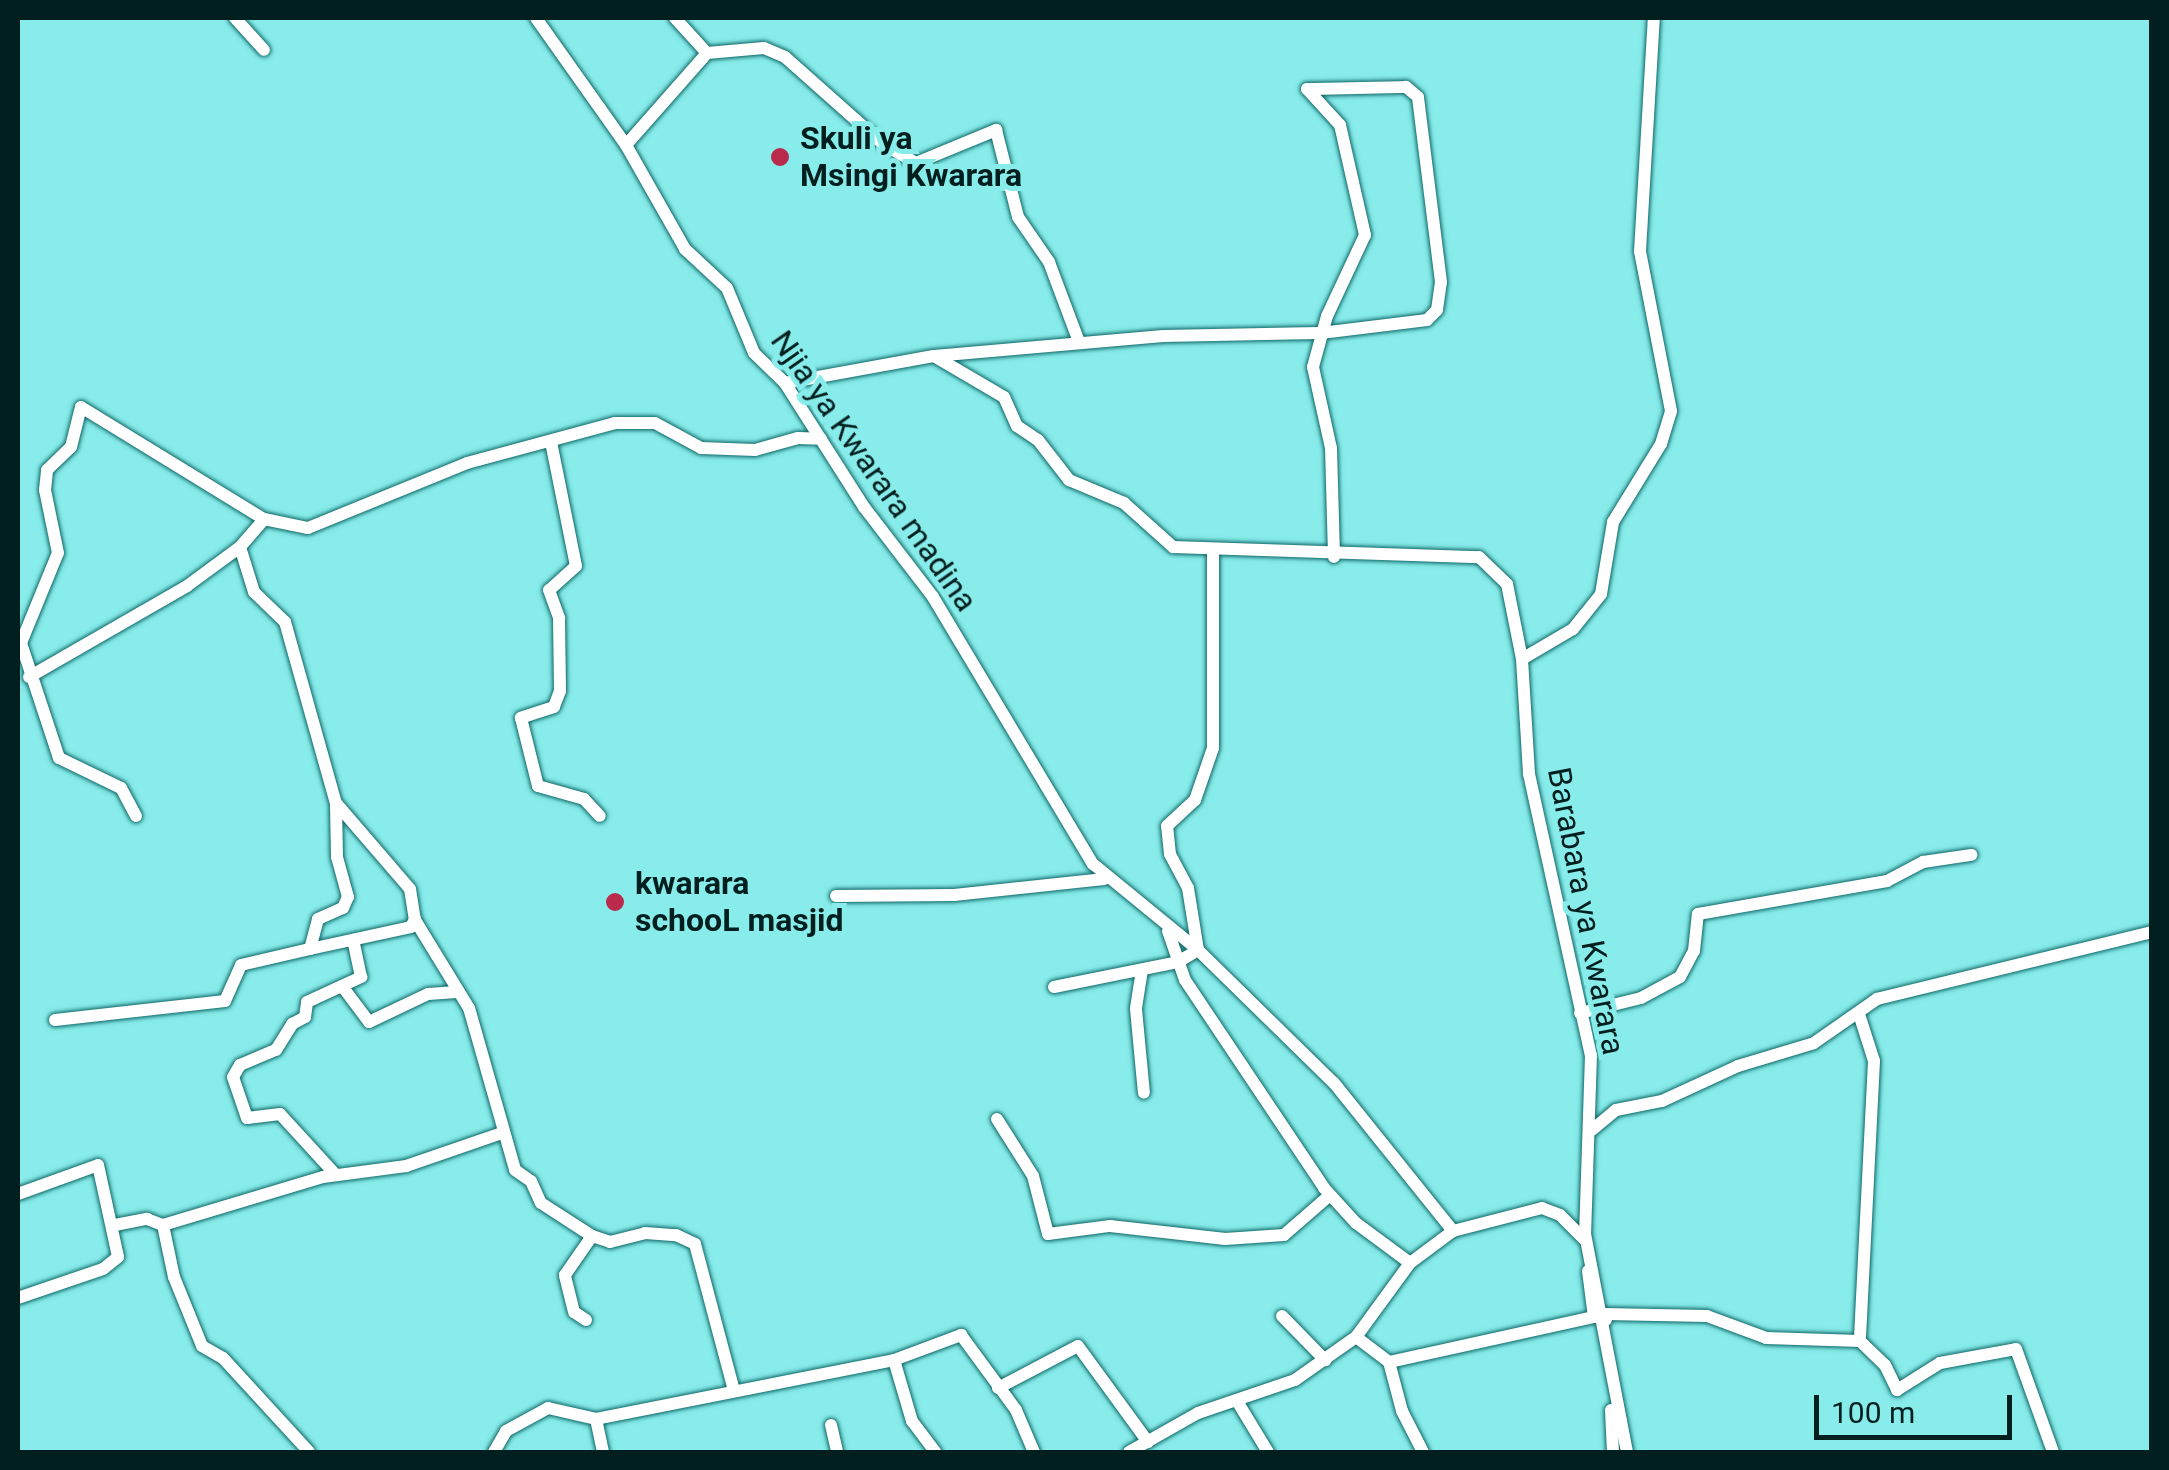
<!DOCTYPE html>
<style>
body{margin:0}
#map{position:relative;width:2169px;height:1470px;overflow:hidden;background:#87ecea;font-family:Roboto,sans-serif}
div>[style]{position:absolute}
.roads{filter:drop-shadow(0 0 2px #0e6766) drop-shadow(0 0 2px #0e6766)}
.minor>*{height:12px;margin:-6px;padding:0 6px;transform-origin:6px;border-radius:6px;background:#fff}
.dots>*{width:28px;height:28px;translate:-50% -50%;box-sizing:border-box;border:5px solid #87ecea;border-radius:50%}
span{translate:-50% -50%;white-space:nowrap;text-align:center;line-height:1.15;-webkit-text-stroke:10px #87ecea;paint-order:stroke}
.poi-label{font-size:32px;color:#001f1e;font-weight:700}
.left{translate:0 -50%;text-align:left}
.street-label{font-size:32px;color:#001f1e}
.frame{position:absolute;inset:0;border:20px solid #001f1e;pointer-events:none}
.scale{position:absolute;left:1814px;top:1395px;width:198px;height:45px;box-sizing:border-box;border:5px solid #001f1e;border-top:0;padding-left:12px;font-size:30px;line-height:35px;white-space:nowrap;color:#001f1e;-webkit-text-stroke:8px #87ecea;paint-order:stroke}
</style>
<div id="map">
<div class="roads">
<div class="minor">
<i style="left:235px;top:18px;width:43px;rotate:47.8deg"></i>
<i style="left:536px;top:18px;width:156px;rotate:54.7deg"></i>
<i style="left:626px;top:145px;width:120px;rotate:60.4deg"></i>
<i style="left:685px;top:249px;width:57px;rotate:42.9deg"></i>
<i style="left:727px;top:288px;width:70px;rotate:67.4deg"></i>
<i style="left:754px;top:353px;width:43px;rotate:44.1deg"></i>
<i style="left:785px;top:383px;width:147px;rotate:57.5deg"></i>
<i style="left:864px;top:507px;width:113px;rotate:52.5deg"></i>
<i style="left:933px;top:597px;width:311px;rotate:59.1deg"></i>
<i style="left:1093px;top:864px;width:136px;rotate:39.3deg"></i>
<i style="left:1198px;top:950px;width:190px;rotate:44.4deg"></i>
<i style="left:1334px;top:1083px;width:190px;rotate:51.2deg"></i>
<i style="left:675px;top:18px;width:47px;rotate:47.6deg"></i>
<i style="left:707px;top:53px;width:57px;rotate:-5deg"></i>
<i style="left:764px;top:48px;width:23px;rotate:23deg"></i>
<i style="left:785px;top:57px;width:131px;rotate:41.6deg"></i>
<i style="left:883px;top:144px;width:38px;rotate:30deg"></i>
<i style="left:916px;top:163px;width:87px;rotate:-22.4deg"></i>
<i style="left:996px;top:130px;width:90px;rotate:75.8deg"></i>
<i style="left:1018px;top:217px;width:55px;rotate:55.4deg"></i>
<i style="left:1049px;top:262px;width:85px;rotate:69.4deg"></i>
<i style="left:1307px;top:89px;width:49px;rotate:47.5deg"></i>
<i style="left:1340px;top:125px;width:113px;rotate:77.2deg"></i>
<i style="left:1365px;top:235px;width:89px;rotate:115.1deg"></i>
<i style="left:1327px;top:316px;width:53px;rotate:105.4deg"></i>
<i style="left:1313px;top:367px;width:83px;rotate:77.5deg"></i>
<i style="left:1331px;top:448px;width:109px;rotate:88.4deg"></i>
<i style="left:626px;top:145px;width:123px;rotate:-48.6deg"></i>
<i style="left:934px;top:356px;width:81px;rotate:30.4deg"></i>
<i style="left:1004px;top:397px;width:32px;rotate:66deg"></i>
<i style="left:1017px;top:426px;width:25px;rotate:34deg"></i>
<i style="left:1038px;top:440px;width:51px;rotate:52.2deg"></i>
<i style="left:1069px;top:480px;width:60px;rotate:22.7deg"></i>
<i style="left:1124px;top:503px;width:66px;rotate:41.9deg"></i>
<i style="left:1173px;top:547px;width:306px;rotate:1.9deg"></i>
<i style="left:1479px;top:557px;width:39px;rotate:44deg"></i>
<i style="left:1507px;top:584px;width:76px;rotate:78.7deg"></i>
<i style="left:1522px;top:659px;width:115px;rotate:86.5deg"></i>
<i style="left:1529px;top:774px;width:288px;rotate:77.6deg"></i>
<i style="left:1591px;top:1055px;width:179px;rotate:91.9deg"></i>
<i style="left:1585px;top:1234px;width:222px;rotate:79.1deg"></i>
<i style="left:785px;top:383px;width:151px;rotate:-10.3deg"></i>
<i style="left:934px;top:356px;width:230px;rotate:-5deg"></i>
<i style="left:1163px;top:336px;width:158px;rotate:-1.1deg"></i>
<i style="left:1321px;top:333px;width:107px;rotate:-7deg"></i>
<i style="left:1427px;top:320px;width:14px;rotate:-45deg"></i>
<i style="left:1437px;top:310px;width:28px;rotate:-82deg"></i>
<i style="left:1441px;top:282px;width:186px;rotate:-97.1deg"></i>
<i style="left:1418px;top:97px;width:16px;rotate:-140deg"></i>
<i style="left:1406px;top:87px;width:99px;rotate:178.8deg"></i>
<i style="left:551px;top:442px;width:126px;rotate:78.6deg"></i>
<i style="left:576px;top:566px;width:36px;rotate:138deg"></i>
<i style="left:549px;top:590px;width:30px;rotate:70deg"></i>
<i style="left:559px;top:618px;width:73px;rotate:89.2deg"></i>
<i style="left:560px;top:691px;width:17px;rotate:111deg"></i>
<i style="left:554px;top:707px;width:35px;rotate:162deg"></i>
<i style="left:521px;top:718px;width:70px;rotate:76deg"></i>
<i style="left:538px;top:786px;width:48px;rotate:15.8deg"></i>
<i style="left:584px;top:799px;width:23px;rotate:47deg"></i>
<i style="left:240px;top:547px;width:47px;rotate:72.7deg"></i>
<i style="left:254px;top:592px;width:43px;rotate:44.1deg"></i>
<i style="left:285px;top:622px;width:188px;rotate:74.3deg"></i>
<i style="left:336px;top:803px;width:113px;rotate:49.3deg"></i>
<i style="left:410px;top:889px;width:31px;rotate:81deg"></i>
<i style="left:415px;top:920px;width:103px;rotate:58.5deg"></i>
<i style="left:469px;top:1008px;width:168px;rotate:74.1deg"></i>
<i style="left:515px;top:1170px;width:19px;rotate:35deg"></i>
<i style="left:531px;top:1181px;width:24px;rotate:66deg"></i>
<i style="left:541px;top:1203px;width:61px;rotate:32.9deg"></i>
<i style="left:592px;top:1236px;width:19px;rotate:18deg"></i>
<i style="left:610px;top:1242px;width:36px;rotate:-14deg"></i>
<i style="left:645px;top:1233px;width:31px;rotate:4deg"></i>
<i style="left:676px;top:1235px;width:21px;rotate:25deg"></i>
<i style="left:695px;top:1244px;width:152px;rotate:75.1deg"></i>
<i style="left:1522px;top:659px;width:59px;rotate:-30.5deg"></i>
<i style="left:1573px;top:629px;width:45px;rotate:-51.3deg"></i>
<i style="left:1601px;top:594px;width:73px;rotate:-80.5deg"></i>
<i style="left:1613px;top:522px;width:92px;rotate:-58.4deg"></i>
<i style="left:1661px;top:444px;width:34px;rotate:-73deg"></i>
<i style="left:1671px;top:411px;width:163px;rotate:-101deg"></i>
<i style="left:1640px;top:251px;width:233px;rotate:-86.6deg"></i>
<i style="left:29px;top:677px;width:182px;rotate:-29.9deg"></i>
<i style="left:187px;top:586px;width:66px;rotate:-36.3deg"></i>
<i style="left:240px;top:547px;width:37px;rotate:-49deg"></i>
<i style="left:136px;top:816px;width:32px;rotate:-118deg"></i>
<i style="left:121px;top:788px;width:69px;rotate:-154.2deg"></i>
<i style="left:59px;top:758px;width:121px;rotate:-108.3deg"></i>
<i style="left:21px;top:643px;width:97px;rotate:-67.7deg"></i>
<i style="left:58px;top:553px;width:64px;rotate:-101.7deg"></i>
<i style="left:45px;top:490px;width:20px;rotate:-84deg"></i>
<i style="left:47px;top:470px;width:33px;rotate:-44deg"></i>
<i style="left:71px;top:447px;width:41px;rotate:-76deg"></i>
<i style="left:81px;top:407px;width:215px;rotate:31.5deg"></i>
<i style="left:264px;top:519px;width:45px;rotate:11.6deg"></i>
<i style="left:308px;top:528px;width:172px;rotate:-22.2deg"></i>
<i style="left:467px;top:463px;width:153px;rotate:-15.1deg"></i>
<i style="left:615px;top:423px;width:40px"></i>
<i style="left:655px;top:423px;width:52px;rotate:28.5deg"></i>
<i style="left:701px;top:448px;width:54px;rotate:2.1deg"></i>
<i style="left:755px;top:450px;width:45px;rotate:-15.6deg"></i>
<i style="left:798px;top:438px;width:23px;rotate:2deg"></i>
<i style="left:836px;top:896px;width:118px;rotate:-0.5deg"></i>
<i style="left:954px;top:895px;width:151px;rotate:-6.1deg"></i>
<i style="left:1168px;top:931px;width:52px;rotate:70.9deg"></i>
<i style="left:1185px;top:980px;width:250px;rotate:56.2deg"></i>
<i style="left:1324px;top:1188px;width:47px;rotate:47.6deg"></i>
<i style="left:1356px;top:1223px;width:67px;rotate:36.5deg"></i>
<i style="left:310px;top:949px;width:103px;rotate:-12.3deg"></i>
<i style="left:411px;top:927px;width:9px;rotate:-63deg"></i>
<i style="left:1142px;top:970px;width:39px;rotate:99deg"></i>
<i style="left:1136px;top:1009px;width:84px;rotate:84.6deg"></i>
<i style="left:342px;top:986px;width:45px;rotate:53.1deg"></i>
<i style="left:369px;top:1022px;width:65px;rotate:-25.4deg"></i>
<i style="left:428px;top:994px;width:29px;rotate:-4deg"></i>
<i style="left:1054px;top:987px;width:126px;rotate:-11.4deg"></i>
<i style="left:1178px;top:962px;width:23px;rotate:-31deg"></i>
<i style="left:1198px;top:950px;width:63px;rotate:-99.2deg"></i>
<i style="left:1188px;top:888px;width:38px;rotate:-118deg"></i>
<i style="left:1170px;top:854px;width:28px;rotate:-96deg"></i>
<i style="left:1167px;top:826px;width:38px;rotate:-43deg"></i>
<i style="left:1195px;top:800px;width:55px;rotate:-70.9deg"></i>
<i style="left:1213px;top:748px;width:197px;rotate:-90deg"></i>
<i style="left:1580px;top:1013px;width:63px;rotate:-13.8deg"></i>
<i style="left:1641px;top:998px;width:44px;rotate:-28.3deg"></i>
<i style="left:1680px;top:977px;width:30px;rotate:-62deg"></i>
<i style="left:1694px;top:951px;width:37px;rotate:-84deg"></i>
<i style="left:1698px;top:914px;width:192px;rotate:-9.9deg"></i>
<i style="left:1887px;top:881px;width:41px;rotate:-27.8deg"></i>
<i style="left:1923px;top:862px;width:49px;rotate:-8.3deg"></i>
<i style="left:1859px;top:1014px;width:49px;rotate:72.3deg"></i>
<i style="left:1874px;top:1061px;width:280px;rotate:92.9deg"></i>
<i style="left:55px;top:1020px;width:171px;rotate:-6.4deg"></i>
<i style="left:225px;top:1001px;width:39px;rotate:-66deg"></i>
<i style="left:241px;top:965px;width:71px;rotate:-13.1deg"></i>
<i style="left:310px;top:949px;width:31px;rotate:-75deg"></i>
<i style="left:318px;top:919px;width:27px;rotate:-24deg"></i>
<i style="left:343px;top:908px;width:12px;rotate:-66deg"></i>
<i style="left:348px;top:897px;width:41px;rotate:-105.4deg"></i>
<i style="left:337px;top:857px;width:54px;rotate:-91.1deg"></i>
<i style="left:997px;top:1119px;width:67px;rotate:57.7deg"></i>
<i style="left:1033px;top:1176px;width:60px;rotate:75.5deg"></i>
<i style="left:1048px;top:1234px;width:63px;rotate:-7.4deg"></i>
<i style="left:1110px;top:1226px;width:116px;rotate:6.4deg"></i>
<i style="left:1225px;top:1239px;width:59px;rotate:-3.9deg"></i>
<i style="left:1284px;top:1235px;width:61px;rotate:-41deg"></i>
<i style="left:1592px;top:1130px;width:31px;rotate:-40deg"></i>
<i style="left:1616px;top:1110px;width:47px;rotate:-11.1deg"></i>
<i style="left:1662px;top:1101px;width:84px;rotate:-24.7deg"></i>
<i style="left:1738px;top:1066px;width:79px;rotate:-16.8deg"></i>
<i style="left:1814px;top:1043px;width:77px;rotate:-34.9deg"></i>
<i style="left:1877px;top:999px;width:283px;rotate:-13.7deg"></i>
<i style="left:335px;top:1174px;width:81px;rotate:-132.5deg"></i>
<i style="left:280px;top:1114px;width:33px;rotate:173deg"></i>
<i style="left:247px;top:1118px;width:43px;rotate:-108.9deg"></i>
<i style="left:233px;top:1077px;width:14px;rotate:-60deg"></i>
<i style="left:240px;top:1065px;width:39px;rotate:-23deg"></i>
<i style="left:276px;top:1050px;width:31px;rotate:-58deg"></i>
<i style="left:292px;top:1024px;width:15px;rotate:-28deg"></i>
<i style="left:305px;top:1017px;width:15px;rotate:-82deg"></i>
<i style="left:307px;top:1002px;width:60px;rotate:-24.8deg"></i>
<i style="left:361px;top:977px;width:38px;rotate:-102deg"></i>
<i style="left:18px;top:1194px;width:85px;rotate:-19.9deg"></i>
<i style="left:98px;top:1165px;width:94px;rotate:77.7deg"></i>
<i style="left:118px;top:1257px;width:19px;rotate:141deg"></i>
<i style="left:103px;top:1269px;width:90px;rotate:161.2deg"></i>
<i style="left:115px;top:1225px;width:33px;rotate:-11deg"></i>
<i style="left:147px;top:1219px;width:17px;rotate:21deg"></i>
<i style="left:163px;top:1225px;width:167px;rotate:-16.7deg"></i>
<i style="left:323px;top:1177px;width:84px;rotate:-7.5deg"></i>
<i style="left:406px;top:1166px;width:102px;rotate:-19deg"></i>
<i style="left:163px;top:1225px;width:53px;rotate:78.1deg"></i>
<i style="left:174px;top:1277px;width:74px;rotate:67.9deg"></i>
<i style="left:202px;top:1346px;width:24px;rotate:30deg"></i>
<i style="left:223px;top:1358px;width:127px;rotate:47.5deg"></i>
<i style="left:1588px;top:1271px;width:46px;rotate:82.6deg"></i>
<i style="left:1594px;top:1317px;width:11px;rotate:-15deg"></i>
<i style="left:1605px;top:1314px;width:6px;rotate:81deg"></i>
<i style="left:1605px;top:1314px;width:102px;rotate:1.1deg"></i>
<i style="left:1707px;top:1316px;width:63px;rotate:20.4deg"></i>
<i style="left:1766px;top:1338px;width:94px;rotate:1.8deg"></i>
<i style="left:1860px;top:1341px;width:35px;rotate:44deg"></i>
<i style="left:1885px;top:1365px;width:28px;rotate:64deg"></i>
<i style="left:1897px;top:1390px;width:51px;rotate:-32.1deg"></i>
<i style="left:1940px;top:1363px;width:77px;rotate:-10.4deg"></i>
<i style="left:2016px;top:1349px;width:109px;rotate:70.2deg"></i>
<i style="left:1282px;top:1316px;width:62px;rotate:45.7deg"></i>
<i style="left:586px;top:1320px;width:14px;rotate:-146deg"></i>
<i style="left:574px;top:1312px;width:38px;rotate:-104deg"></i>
<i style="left:565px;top:1275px;width:47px;rotate:-55.3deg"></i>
<i style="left:1356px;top:1337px;width:41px;rotate:37.1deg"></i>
<i style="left:1389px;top:1362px;width:51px;rotate:75.1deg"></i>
<i style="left:1402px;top:1411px;width:46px;rotate:62.9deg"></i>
<i style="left:894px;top:1360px;width:64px;rotate:73.6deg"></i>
<i style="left:912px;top:1421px;width:39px;rotate:53deg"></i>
<i style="left:1389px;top:1362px;width:210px;rotate:-12.4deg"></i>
<i style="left:998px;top:1388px;width:90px;rotate:-27.7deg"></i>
<i style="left:1078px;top:1346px;width:119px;rotate:53.9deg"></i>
<i style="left:1237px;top:1401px;width:60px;rotate:58.7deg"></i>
<i style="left:1611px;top:1410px;width:42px;rotate:87.3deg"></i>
<i style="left:596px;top:1419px;width:34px;rotate:78deg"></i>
<i style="left:831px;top:1425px;width:28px;rotate:77deg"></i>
<i style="left:494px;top:1452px;width:24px;rotate:-60deg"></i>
<i style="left:506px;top:1431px;width:48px;rotate:-28.7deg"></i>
<i style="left:548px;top:1408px;width:49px;rotate:12.9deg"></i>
<i style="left:596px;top:1419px;width:304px;rotate:-11.2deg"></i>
<i style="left:894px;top:1360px;width:72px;rotate:-20.5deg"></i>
<i style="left:961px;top:1335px;width:93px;rotate:53.7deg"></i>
<i style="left:1016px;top:1410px;width:46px;rotate:66.8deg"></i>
<i style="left:1129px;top:1452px;width:79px;rotate:-29.5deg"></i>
<i style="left:1198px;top:1413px;width:102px;rotate:-18.8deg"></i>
<i style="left:1295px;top:1380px;width:75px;rotate:-35.2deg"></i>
<i style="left:1356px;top:1337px;width:92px;rotate:-53.9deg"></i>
<i style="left:1410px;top:1263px;width:54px;rotate:-36.7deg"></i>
<i style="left:1453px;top:1231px;width:92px;rotate:-14.5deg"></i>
<i style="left:1542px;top:1208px;width:19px;rotate:21deg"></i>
<i style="left:1560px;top:1215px;width:37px;rotate:45deg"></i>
</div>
</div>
<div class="dots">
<i style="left:780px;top:157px;background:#ba2a4b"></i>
<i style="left:615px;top:902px;background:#ba2a4b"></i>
</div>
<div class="poi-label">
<span class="left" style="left:800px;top:157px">Skuli ya<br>Msingi Kwarara</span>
<span class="left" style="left:635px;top:902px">kwarara<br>schooL masjid</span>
</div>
<div class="street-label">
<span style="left:874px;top:471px;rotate:55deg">Njia ya Kwarara madina</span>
<span style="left:1586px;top:911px;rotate:79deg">Barabara ya Kwarara</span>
</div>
<div class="frame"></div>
<div class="scale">100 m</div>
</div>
